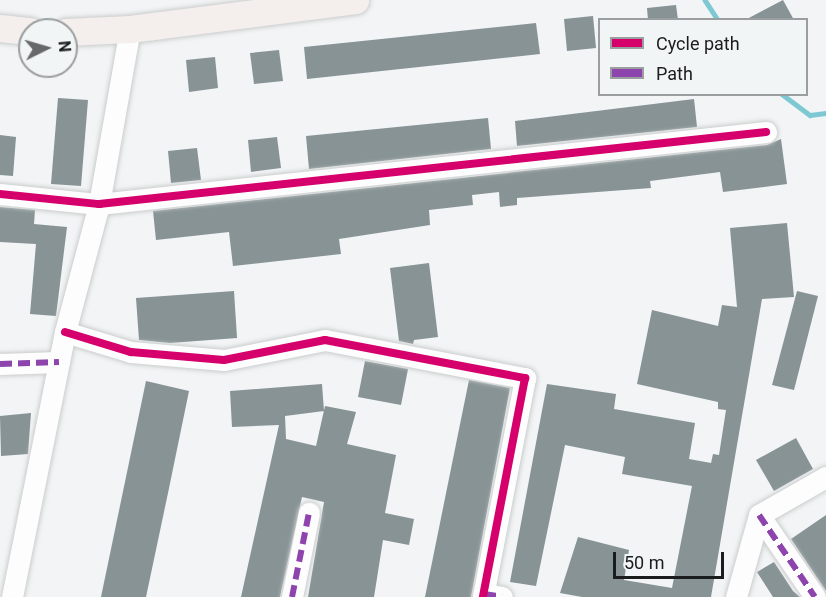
<!DOCTYPE html>
<style>
body{margin:0}
#map{position:relative;width:826px;height:597px;overflow:hidden;background:#f2f4f5;font-family:Roboto,sans-serif}
div>[style]{position:absolute}
.stream>*{height:4.5px;margin:-2.25px;padding:0 2.25px;transform-origin:2.25px;border-radius:2.25px;background:#7dc8d3}
.building>*{inset:0;background:#879395}
.roads{filter:drop-shadow(0 0 2px #cbcdcd) drop-shadow(0 0 2px #cbcdcd)}
.minor>*{height:21px;margin:-10.5px;padding:0 10.5px;transform-origin:10.5px;border-radius:10.5px;background:#fdfdfe}
.major>*{height:27px;margin:-13.5px;padding:0 13.5px;transform-origin:13.5px;border-radius:13.5px;background:#f4efec}
.quiet>*{height:6px;margin-top:-3px;transform-origin:0;background:repeating-linear-gradient(90deg,#8e44ad 0 12px,transparent 0 18px)}
.cycleway>*{height:8px;margin:-4px;padding:0 4px;transform-origin:4px;border-radius:4px;background:#d6006c}
span{translate:-50% -50%;white-space:nowrap;text-align:center;line-height:1.15;-webkit-text-stroke:6px #f1f5f6;paint-order:stroke}
.legend{position:absolute;left:598px;top:18px;width:210px;height:78px;box-sizing:border-box;background:#f1f5f6;border:2px solid #9b9e9f;margin:0;padding:8px 10px;list-style:none;font-size:18px;color:#1b1c1d}
.legend li{display:flex;align-items:center;gap:12px;height:30px}
.legend b{width:30px;border:2px solid #9b9e9f}
.north{position:absolute;left:18px;top:18px;width:60px;height:60px;box-sizing:border-box;background:#f1f5f6;border:2px solid #9b9e9f;border-radius:50%;rotate:85deg;font-size:16px;font-weight:700;line-height:24px;text-align:center;color:#1b1c1d}
.north::after{content:'';display:block;margin:auto;width:21px;height:27px;background:#666869;clip-path:polygon(50% 0,100% 100%,50% 72%,0 100%)}
.scale{position:absolute;left:613px;top:552px;width:111px;height:27px;box-sizing:border-box;border:3px solid #1b1c1d;border-top:0;padding-left:8px;font-size:18px;line-height:21px;white-space:nowrap;color:#1b1c1d;-webkit-text-stroke:4px #f1f5f6;paint-order:stroke}
</style>
<div id="map">
<div class="stream">
<i style="left:705px;top:0;width:24px;rotate:57deg"></i>
<i style="left:782px;top:94px;width:35px;rotate:37deg"></i>
<i style="left:810px;top:115px;width:16px;rotate:-7deg"></i>
</div>
<div class="building">
<i style="clip-path:polygon(783px 0,794px 20px,745px 20px)"></i>
<i style="clip-path:polygon(676px 5px,678px 20px,648px 20px,647px 8px)"></i>
<i style="clip-path:polygon(593px 16px,596px 48px,567px 51px,564px 19px)"></i>
<i style="clip-path:polygon(536px 23px,540px 54px,307px 79px,304px 47px)"></i>
<i style="clip-path:polygon(279px 50px,283px 81px,254px 84px,250px 53px)"></i>
<i style="clip-path:polygon(215px 57px,218px 88px,189px 92px,186px 60px)"></i>
<i style="clip-path:polygon(58px 98px,88px 100px,81px 186px,51px 184px)"></i>
<i style="clip-path:polygon(694px 99px,697px 127px,517px 146px,515px 121px)"></i>
<i style="clip-path:polygon(488px 118px,491px 149px,309px 169px,306px 136px)"></i>
<i style="clip-path:polygon(0 135px,16px 137px,13px 176px,0 175px)"></i>
<i style="clip-path:polygon(277px 137px,281px 168px,251px 172px,248px 140px)"></i>
<i style="clip-path:polygon(781px 139px,787px 184px,723px 192px,720px 172px,650px 181px,651px 188px,517px 198px,517px 205px,500px 207px,499px 192px,472px 195px,473px 205px,429px 210px,430px 225px,339px 239px,341px 254px,233px 266px,229px 232px,156px 240px,153px 211px,767px 145px)"></i>
<i style="clip-path:polygon(197px 148px,201px 180px,171px 183px,168px 151px)"></i>
<i style="clip-path:polygon(0 207px,35px 210px,34px 224px,67px 227px,56px 316px,30px 314px,36px 244px,0 242px)"></i>
<i style="clip-path:polygon(787px 223px,794px 297px,762px 299px,711px 597px,582px 597px,560px 593px,578px 537px,629px 550px,624px 580px,672px 588px,692px 486px,622px 474px,625px 457px,565px 445px,536px 586px,510px 582px,547px 384px,616px 394px,614px 409px,695px 423px,689px 459px,711px 463px,713px 454px,719px 455px,726px 410px,718px 409px,718px 402px,637px 384px,652px 310px,718px 326px,722px 305px,737px 307px,730px 228px)"></i>
<i style="clip-path:polygon(429px 263px,438px 337px,414px 340px,413px 344px,399px 341px,390px 268px)"></i>
<i style="clip-path:polygon(234px 291px,237px 338px,170px 343px,139px 340px,136px 298px)"></i>
<i style="clip-path:polygon(797px 291px,818px 296px,794px 390px,772px 385px)"></i>
<i style="clip-path:polygon(365px 361px,408px 369px,401px 405px,358px 397px)"></i>
<i style="clip-path:polygon(469px 380px,510px 388px,471px 597px,425px 597px)"></i>
<i style="clip-path:polygon(146px 381px,189px 391px,168px 493px,146px 597px,101px 597px)"></i>
<i style="clip-path:polygon(322px 384px,324px 411px,285px 416px,286px 439px,316px 446px,325px 406px,356px 412px,347px 444px,396px 455px,385px 513px,414px 519px,409px 545px,383px 540px,374px 597px,308px 597px,324px 502px,302px 497px,280px 597px,241px 597px,279px 425px,232px 427px,230px 391px)"></i>
<i style="clip-path:polygon(31px 413px,28px 454px,1px 456px,0 416px)"></i>
<i style="clip-path:polygon(796px 438px,813px 469px,774px 491px,756px 460px)"></i>
<i style="clip-path:polygon(826px 515px,826px 591px,791px 539px)"></i>
<i style="clip-path:polygon(774px 562px,793px 591px,800px 597px,773px 597px,757px 572px)"></i>
</div>
<div class="roads">
<div class="minor">
<i style="left:0;top:194px;width:100px;rotate:5.8deg"></i>
<i style="left:99px;top:204px;width:671px;rotate:-6.16deg"></i>
<i style="left:65px;top:332px;width:69px;rotate:16.9deg"></i>
<i style="left:131px;top:352px;width:93px;rotate:4.9deg"></i>
<i style="left:224px;top:360px;width:103px;rotate:-11.2deg"></i>
<i style="left:325px;top:340px;width:204px;rotate:10.8deg"></i>
<i style="left:525px;top:378px;width:223px;rotate:100.9deg"></i>
<i style="left:0;top:364px;width:59px;rotate:-1.9deg"></i>
<i style="left:759px;top:515px;width:99px;rotate:55.7deg"></i>
<i style="left:484px;top:594px;width:18px;rotate:9deg"></i>
<i style="left:12px;top:597px;width:270px;rotate:-78.7deg"></i>
<i style="left:65px;top:332px;width:132px;rotate:-75.1deg"></i>
<i style="left:99px;top:204px;width:178px;rotate:-80deg"></i>
<i style="left:292px;top:597px;width:86px;rotate:-78.6deg"></i>
<i style="left:736px;top:597px;width:85px;rotate:-74.3deg"></i>
<i style="left:759px;top:515px;width:77px;rotate:-29.6deg"></i>
</div>
<div class="major">
<i style="left:0;top:28px;width:30px;rotate:6deg"></i>
<i style="left:66px;top:32px;width:64px;rotate:-2.7deg"></i>
<i style="left:130px;top:29px;width:227px;rotate:-7.3deg"></i>
</div>
</div>
<div class="quiet">
<i style="left:0;top:364px;width:59px;rotate:-1.9deg"></i>
<i style="left:759px;top:515px;width:99px;rotate:55.7deg"></i>
<i style="left:484px;top:594px;width:18px;rotate:9deg"></i>
<i style="left:292px;top:597px;width:86px;rotate:-78.6deg"></i>
</div>
<div class="cycleway">
<i style="left:0;top:194px;width:100px;rotate:5.8deg"></i>
<i style="left:99px;top:204px;width:671px;rotate:-6.16deg"></i>
<i style="left:65px;top:332px;width:69px;rotate:16.9deg"></i>
<i style="left:131px;top:352px;width:93px;rotate:4.9deg"></i>
<i style="left:224px;top:360px;width:103px;rotate:-11.2deg"></i>
<i style="left:325px;top:340px;width:204px;rotate:10.8deg"></i>
<i style="left:525px;top:378px;width:223px;rotate:100.9deg"></i>
</div>
<ul class="legend">
<li><b style="height:8px;background:#d6006c"></b>Cycle path</li>
<li><b style="height:8px;background:#8e44ad"></b>Path</li>
</ul>
<div class="north">N</div>
<div class="scale">50 m</div>
</div>
